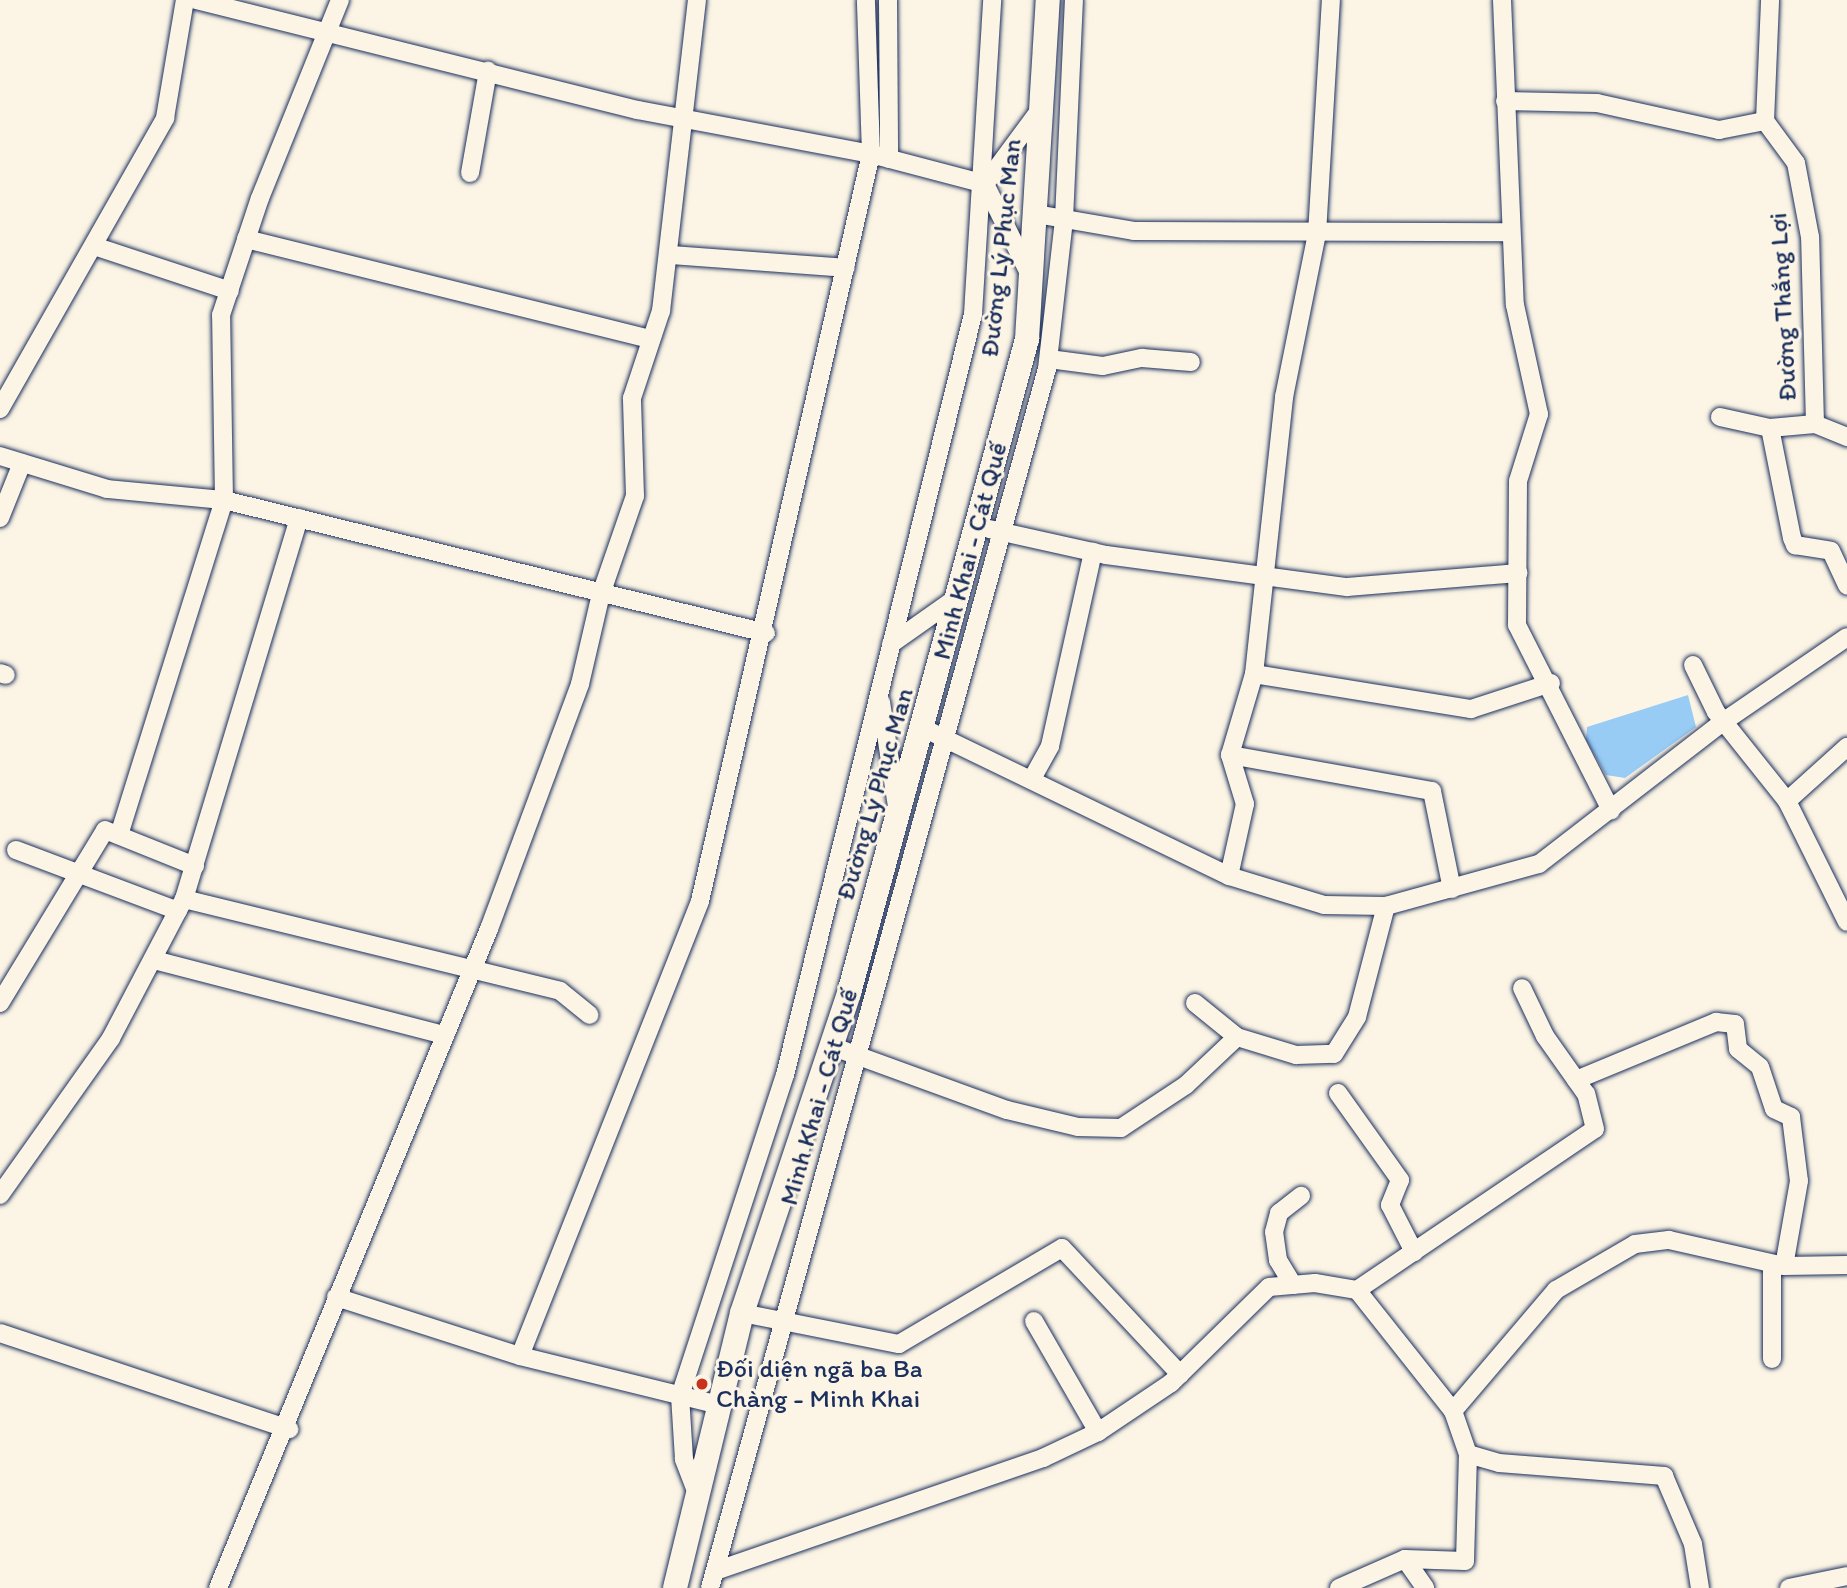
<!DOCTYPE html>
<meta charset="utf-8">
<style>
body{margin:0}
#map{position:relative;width:1847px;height:1588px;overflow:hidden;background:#fcf5e5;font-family:Itim,sans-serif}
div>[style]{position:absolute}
.water>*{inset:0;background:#98ccf5}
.roads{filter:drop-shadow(0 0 2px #1b2f5e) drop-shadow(0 0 2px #1b2f5e)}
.street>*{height:18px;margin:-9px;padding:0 9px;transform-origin:9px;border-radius:9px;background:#fcf5e5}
.secondary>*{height:24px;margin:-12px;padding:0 12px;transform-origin:12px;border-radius:12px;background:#fcf5e5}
.dots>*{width:19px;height:19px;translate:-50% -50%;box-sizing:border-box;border:4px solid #fcf5e5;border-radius:50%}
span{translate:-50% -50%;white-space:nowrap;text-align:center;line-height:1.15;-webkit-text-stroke:6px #fcf5e5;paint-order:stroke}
.street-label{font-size:26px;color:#1b2f5e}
.poi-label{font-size:26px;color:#1b2f5e}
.left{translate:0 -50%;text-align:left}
</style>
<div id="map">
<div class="water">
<i style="clip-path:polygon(1688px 695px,1696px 727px,1625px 778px,1606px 775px,1586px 740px,1587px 727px)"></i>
</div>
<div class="roads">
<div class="street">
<i style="left:196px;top:0;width:455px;rotate:14deg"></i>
<i style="left:638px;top:110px;width:237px;rotate:10.7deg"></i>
<i style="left:871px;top:154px;width:118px;rotate:14.7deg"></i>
<i style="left:985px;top:184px;width:96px;rotate:-53.5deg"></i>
<i style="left:888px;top:0;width:159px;rotate:89.6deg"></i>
<i style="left:1502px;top:0;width:305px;rotate:87.6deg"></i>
<i style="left:1515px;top:305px;width:112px;rotate:77.6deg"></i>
<i style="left:1539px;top:414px;width:70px;rotate:107.4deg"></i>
<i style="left:1518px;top:481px;width:144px;rotate:90.4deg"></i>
<i style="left:1517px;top:625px;width:208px;rotate:63.1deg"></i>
<i style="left:1505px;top:101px;width:92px;rotate:1.2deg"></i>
<i style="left:1597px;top:103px;width:125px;rotate:12.5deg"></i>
<i style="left:1719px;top:130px;width:47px;rotate:-11.1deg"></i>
<i style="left:470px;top:173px;width:104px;rotate:-80deg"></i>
<i style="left:985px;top:184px;width:102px;rotate:63.7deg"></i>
<i style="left:1036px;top:214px;width:99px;rotate:9.8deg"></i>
<i style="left:1134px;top:231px;width:377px;rotate:0.2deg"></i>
<i style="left:246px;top:239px;width:417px;rotate:13.9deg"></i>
<i style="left:94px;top:246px;width:143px;rotate:18.3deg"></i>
<i style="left:670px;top:255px;width:176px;rotate:4.2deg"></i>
<i style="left:1049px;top:359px;width:54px;rotate:7.4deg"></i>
<i style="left:1103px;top:366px;width:40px;rotate:-12deg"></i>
<i style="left:1142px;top:358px;width:49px;rotate:4.7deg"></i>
<i style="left:0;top:409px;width:335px;rotate:-60.4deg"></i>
<i style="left:165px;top:118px;width:120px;rotate:-80.4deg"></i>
<i style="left:1720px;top:417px;width:51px;rotate:12.4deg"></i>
<i style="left:1770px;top:428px;width:45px;rotate:-5.1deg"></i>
<i style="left:1815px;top:424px;width:187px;rotate:-91.5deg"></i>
<i style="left:1810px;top:237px;width:75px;rotate:-100.7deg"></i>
<i style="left:1796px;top:163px;width:52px;rotate:-126.4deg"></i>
<i style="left:1765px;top:121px;width:121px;rotate:-87.6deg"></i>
<i style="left:1815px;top:424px;width:35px;rotate:22deg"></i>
<i style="left:1770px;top:428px;width:112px;rotate:78.7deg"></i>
<i style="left:1792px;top:538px;width:8px;rotate:67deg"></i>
<i style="left:1795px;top:545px;width:36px;rotate:9deg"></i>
<i style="left:1831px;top:551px;width:38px;rotate:65deg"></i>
<i style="left:0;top:456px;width:112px;rotate:17.1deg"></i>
<i style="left:107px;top:489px;width:118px;rotate:5.4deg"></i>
<i style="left:224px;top:500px;width:558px;rotate:13.79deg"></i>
<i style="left:0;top:518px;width:59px;rotate:-68.2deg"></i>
<i style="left:989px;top:529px;width:120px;rotate:12.5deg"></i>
<i style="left:1106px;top:555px;width:243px;rotate:7.6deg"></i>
<i style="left:1347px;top:587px;width:172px;rotate:-4.7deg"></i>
<i style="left:891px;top:644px;width:83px;rotate:-35.2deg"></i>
<i style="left:1693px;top:665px;width:52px;rotate:63.9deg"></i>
<i style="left:1716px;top:712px;width:114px;rotate:51.4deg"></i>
<i style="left:1787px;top:801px;width:135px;rotate:63.6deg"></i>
<i style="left:0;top:673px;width:6px;rotate:18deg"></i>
<i style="left:1254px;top:674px;width:220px;rotate:9.2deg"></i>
<i style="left:1471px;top:709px;width:84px;rotate:-18deg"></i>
<i style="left:881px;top:702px;width:105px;rotate:81.3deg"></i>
<i style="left:925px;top:729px;width:338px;rotate:25.8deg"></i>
<i style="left:1229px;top:876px;width:99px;rotate:17deg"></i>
<i style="left:1324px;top:905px;width:62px;rotate:0.9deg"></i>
<i style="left:1386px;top:906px;width:159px;rotate:-15.4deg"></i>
<i style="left:1539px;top:864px;width:232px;rotate:-37.7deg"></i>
<i style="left:1723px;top:722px;width:150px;rotate:-34.4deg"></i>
<i style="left:1230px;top:755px;width:205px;rotate:10.1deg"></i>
<i style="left:1432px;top:791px;width:100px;rotate:78.5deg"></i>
<i style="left:1033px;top:777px;width:35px;rotate:-61deg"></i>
<i style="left:1050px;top:746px;width:199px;rotate:-77.5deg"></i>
<i style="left:1787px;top:801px;width:81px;rotate:-42deg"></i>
<i style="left:119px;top:835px;width:351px;rotate:-72.6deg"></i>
<i style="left:224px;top:500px;width:185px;rotate:-90.9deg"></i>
<i style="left:221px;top:315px;width:123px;rotate:-71.6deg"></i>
<i style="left:260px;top:198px;width:214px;rotate:-68deg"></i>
<i style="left:16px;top:850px;width:173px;rotate:20.6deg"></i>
<i style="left:1229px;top:876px;width:74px;rotate:-77.5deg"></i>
<i style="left:1245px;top:804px;width:51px;rotate:-107deg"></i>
<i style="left:1230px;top:755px;width:84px;rotate:-73.5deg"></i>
<i style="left:1254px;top:674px;width:279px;rotate:-83.8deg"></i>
<i style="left:1284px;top:397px;width:166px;rotate:-78.6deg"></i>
<i style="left:1317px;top:234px;width:234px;rotate:-86.6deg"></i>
<i style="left:184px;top:899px;width:387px;rotate:13.7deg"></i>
<i style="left:560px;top:991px;width:38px;rotate:39deg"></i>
<i style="left:154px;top:960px;width:301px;rotate:14.5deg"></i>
<i style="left:0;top:1003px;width:202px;rotate:-58.7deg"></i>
<i style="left:105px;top:830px;width:97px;rotate:21.8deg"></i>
<i style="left:1195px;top:1003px;width:54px;rotate:39deg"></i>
<i style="left:1237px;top:1037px;width:62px;rotate:17deg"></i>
<i style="left:1296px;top:1055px;width:38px;rotate:-2deg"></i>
<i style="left:1334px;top:1054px;width:44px;rotate:-58.1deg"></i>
<i style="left:1357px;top:1017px;width:115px;rotate:-75.4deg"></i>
<i style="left:831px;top:1046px;width:187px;rotate:20deg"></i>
<i style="left:1007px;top:1110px;width:73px;rotate:13.5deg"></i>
<i style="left:1078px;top:1127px;width:43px;rotate:1.3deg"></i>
<i style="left:1121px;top:1128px;width:78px;rotate:-33.5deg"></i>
<i style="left:1186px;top:1085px;width:70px;rotate:-43.3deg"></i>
<i style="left:1576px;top:1080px;width:152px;rotate:-22.5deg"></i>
<i style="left:1716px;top:1022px;width:19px;rotate:6deg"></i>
<i style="left:1735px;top:1024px;width:25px;rotate:83deg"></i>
<i style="left:1738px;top:1049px;width:28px;rotate:39deg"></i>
<i style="left:1760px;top:1067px;width:44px;rotate:71.6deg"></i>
<i style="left:1774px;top:1109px;width:19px;rotate:25deg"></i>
<i style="left:1791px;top:1117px;width:64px;rotate:82.9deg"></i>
<i style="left:1799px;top:1181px;width:86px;rotate:100deg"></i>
<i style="left:1338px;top:1093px;width:107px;rotate:54.5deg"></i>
<i style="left:1400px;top:1180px;width:27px;rotate:112deg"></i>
<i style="left:1390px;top:1205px;width:53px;rotate:62.9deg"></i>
<i style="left:0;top:1195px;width:192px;rotate:-54.7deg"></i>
<i style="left:111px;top:1038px;width:157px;rotate:-62.3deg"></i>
<i style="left:184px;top:899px;width:398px;rotate:-73.2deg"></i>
<i style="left:1293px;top:1285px;width:29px;rotate:-121deg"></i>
<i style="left:1278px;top:1260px;width:28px;rotate:-98deg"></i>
<i style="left:1274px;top:1232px;width:20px;rotate:-75deg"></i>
<i style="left:1279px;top:1213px;width:28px;rotate:-38deg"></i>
<i style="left:1357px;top:1290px;width:287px;rotate:-34.1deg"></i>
<i style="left:1595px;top:1129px;width:36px;rotate:-104deg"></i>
<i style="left:1586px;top:1094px;width:71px;rotate:-125.3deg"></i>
<i style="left:1545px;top:1036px;width:53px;rotate:-115.6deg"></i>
<i style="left:336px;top:1297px;width:193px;rotate:17.8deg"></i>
<i style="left:520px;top:1356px;width:206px;rotate:13.8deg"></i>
<i style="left:742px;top:1313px;width:160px;rotate:11.2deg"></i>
<i style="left:899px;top:1344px;width:189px;rotate:-30.5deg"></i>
<i style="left:1062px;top:1248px;width:173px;rotate:46.9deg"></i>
<i style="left:1034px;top:1321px;width:128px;rotate:60deg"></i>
<i style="left:0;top:1333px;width:305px;rotate:18.4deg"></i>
<i style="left:520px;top:1356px;width:489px;rotate:-68.4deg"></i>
<i style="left:700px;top:901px;width:766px;rotate:-77.11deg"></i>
<i style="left:871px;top:154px;width:154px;rotate:-91.9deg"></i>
<i style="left:1772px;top:1359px;width:95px;rotate:-90deg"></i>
<i style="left:1453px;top:1411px;width:159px;rotate:-49.6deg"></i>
<i style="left:1556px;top:1290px;width:91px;rotate:-30.2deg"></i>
<i style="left:1635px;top:1244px;width:34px;rotate:-7deg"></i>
<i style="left:1669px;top:1240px;width:118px;rotate:12.7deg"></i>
<i style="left:1784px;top:1266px;width:63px;rotate:-0.9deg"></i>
<i style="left:698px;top:1496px;width:40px;rotate:-111deg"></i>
<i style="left:684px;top:1459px;width:63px;rotate:-93.6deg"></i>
<i style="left:680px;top:1396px;width:338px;rotate:-71.9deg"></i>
<i style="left:785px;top:1075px;width:784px;rotate:-76.12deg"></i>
<i style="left:973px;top:314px;width:315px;rotate:-86.5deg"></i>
<i style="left:1405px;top:1559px;width:35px;rotate:55deg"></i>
<i style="left:718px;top:1570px;width:344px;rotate:-19deg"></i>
<i style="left:1043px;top:1458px;width:61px;rotate:-25.3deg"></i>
<i style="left:1098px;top:1432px;width:88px;rotate:-33.9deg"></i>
<i style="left:1171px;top:1383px;width:137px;rotate:-44.4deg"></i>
<i style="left:1269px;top:1287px;width:46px;rotate:-5deg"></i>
<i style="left:1315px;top:1283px;width:43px;rotate:9.5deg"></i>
<i style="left:1357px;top:1290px;width:154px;rotate:51.6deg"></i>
<i style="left:1453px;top:1411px;width:46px;rotate:70.8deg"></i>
<i style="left:1468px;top:1454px;width:32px;rotate:16deg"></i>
<i style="left:1499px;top:1463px;width:166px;rotate:4.5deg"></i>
<i style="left:1664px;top:1476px;width:74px;rotate:66.9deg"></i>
<i style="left:1693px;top:1544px;width:45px;rotate:81deg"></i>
<i style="left:218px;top:1588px;width:713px;rotate:-67.65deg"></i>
<i style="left:489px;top:929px;width:261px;rotate:-69.6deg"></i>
<i style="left:580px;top:684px;width:92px;rotate:-76.9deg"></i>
<i style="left:601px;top:594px;width:104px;rotate:-70.9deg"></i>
<i style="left:635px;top:496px;width:98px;rotate:-91.8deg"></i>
<i style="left:632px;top:398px;width:92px;rotate:-71.6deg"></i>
<i style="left:661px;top:311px;width:313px;rotate:-83.4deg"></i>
<i style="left:710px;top:1588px;width:1265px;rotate:-74.55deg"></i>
<i style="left:1047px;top:369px;width:151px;rotate:-83.5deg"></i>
<i style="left:1064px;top:219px;width:219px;rotate:-87.4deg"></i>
<i style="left:1339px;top:1588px;width:72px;rotate:-23.7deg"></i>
<i style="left:1405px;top:1559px;width:60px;rotate:1.9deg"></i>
<i style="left:1465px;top:1561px;width:107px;rotate:-88.4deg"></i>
<i style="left:1789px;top:1588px;width:59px;rotate:-11.7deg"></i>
</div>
<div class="secondary">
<i style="left:675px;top:1588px;width:283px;rotate:-76.3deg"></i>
<i style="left:742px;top:1313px;width:337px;rotate:-71.5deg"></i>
<i style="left:849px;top:993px;width:678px;rotate:-74.77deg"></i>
<i style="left:1027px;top:339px;width:340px;rotate:-86.5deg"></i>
</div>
</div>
<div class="dots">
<i style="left:702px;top:1384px;background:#c8321e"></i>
</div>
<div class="street-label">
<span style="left:1001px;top:248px;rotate:-84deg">Đường Lý Phục Man</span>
<span style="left:1783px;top:307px;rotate:-93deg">Đường Thắng Lợi</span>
<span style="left:970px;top:551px;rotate:-75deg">Minh Khai - Cát Quế</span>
<span style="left:875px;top:794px;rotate:-74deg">Đường Lý Phục Man</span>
<span style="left:819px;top:1097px;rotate:-74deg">Minh Khai - Cát Quế</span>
</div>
<div class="poi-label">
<span class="left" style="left:716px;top:1384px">Đối diện ngã ba Ba<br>Chàng - Minh Khai</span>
</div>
</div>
